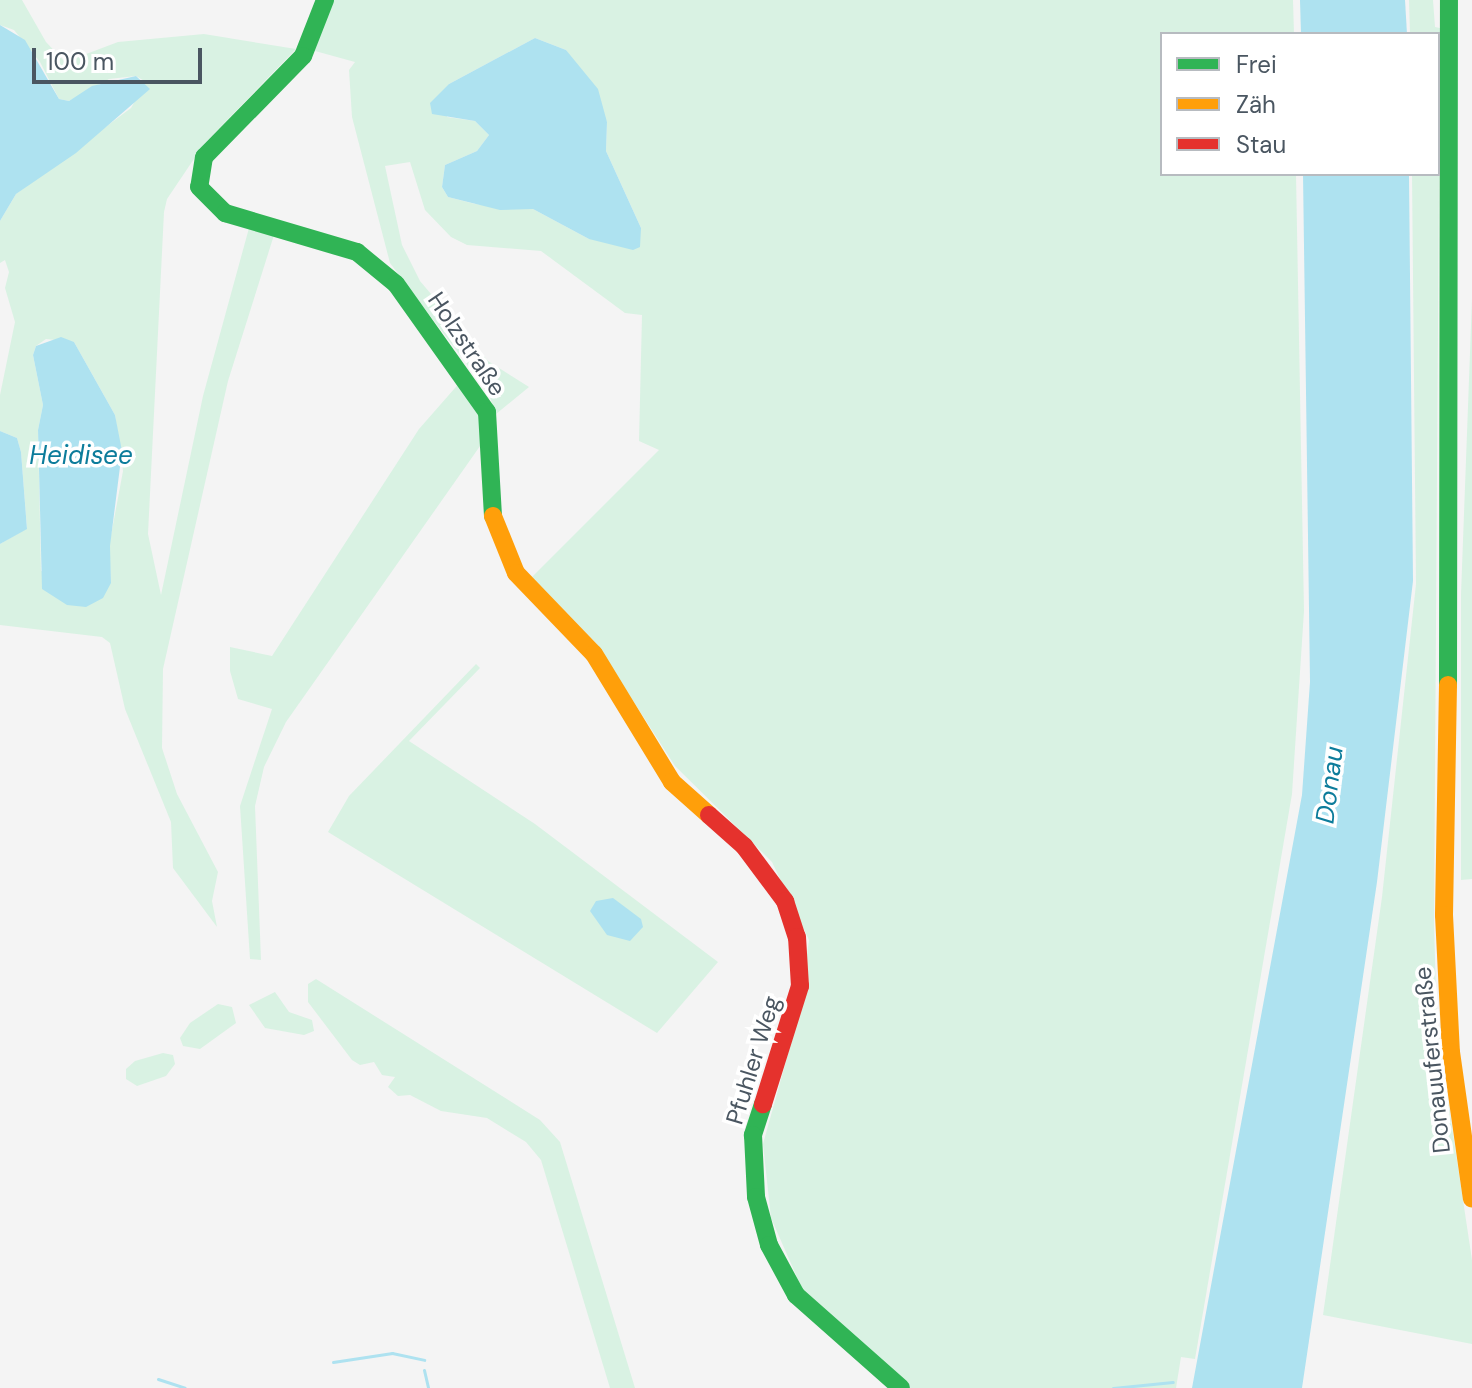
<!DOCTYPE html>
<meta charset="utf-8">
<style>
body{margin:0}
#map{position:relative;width:1472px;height:1388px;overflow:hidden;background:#f4f4f4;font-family:"DM Sans",sans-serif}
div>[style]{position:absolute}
.green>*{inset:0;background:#d9f2e3}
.water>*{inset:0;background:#aee2f0}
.stream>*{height:3px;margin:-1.5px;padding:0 1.5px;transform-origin:1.5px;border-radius:1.5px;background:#aee2f0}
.fast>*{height:18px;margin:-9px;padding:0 9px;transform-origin:9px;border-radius:9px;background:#30b455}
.slow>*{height:18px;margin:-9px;padding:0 9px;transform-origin:9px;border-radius:9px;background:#ff9f0a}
.jam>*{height:18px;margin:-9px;padding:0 9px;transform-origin:9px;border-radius:9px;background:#e5322d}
span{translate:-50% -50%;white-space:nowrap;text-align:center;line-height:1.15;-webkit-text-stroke:7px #fff;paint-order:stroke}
.street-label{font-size:24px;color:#4a5661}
.water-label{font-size:26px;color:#0c7c9b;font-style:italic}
.legend{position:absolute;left:1160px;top:32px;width:280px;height:144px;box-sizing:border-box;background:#fff;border:2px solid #b7bbc0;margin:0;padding:10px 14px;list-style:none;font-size:24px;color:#4a5661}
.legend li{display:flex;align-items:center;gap:16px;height:40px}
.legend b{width:40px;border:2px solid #b7bbc0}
.scale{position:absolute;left:32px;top:48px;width:170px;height:36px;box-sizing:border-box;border:4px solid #4a5661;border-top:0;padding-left:10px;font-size:24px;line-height:28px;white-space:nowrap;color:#4a5661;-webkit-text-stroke:6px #fff;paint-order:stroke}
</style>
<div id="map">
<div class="green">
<i style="clip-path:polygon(evenodd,0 0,22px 0,46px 42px,65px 62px,118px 42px,204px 34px,296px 49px,204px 144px,167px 199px,164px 212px,148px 534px,161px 595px,203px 396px,249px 228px,274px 235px,228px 381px,163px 669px,162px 748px,177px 794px,218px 872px,212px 901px,217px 927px,173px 868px,171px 822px,125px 709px,110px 643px,102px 637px,0 625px,0 544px,27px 528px,21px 452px,17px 438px,0 431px,0 395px,15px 322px,5px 288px,9px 272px,5px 260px,0 263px,0 221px,16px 194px,131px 108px,146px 82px,136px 76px,109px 79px,69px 101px,59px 99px,40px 62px,14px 30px,0 25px,0 0,46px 339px,74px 342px,115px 415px,123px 471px,109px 546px,111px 583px,41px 571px,38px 430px,43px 405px,33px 355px,36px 346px,46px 339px)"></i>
<i style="clip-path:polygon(evenodd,330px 0,1293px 0,1294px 34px,1162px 34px,1162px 174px,1296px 174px,1304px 611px,1292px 794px,1195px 1359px,1181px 1357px,1176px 1388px,910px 1388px,807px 1300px,771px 1218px,763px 1144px,798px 1018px,809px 940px,772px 862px,675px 766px,596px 643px,532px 577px,659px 450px,639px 441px,642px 315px,625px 313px,541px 251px,467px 245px,451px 237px,425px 210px,410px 162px,385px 166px,402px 245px,420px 281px,488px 361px,529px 387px,496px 414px,488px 392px,390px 263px,352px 117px,349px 70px,355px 62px,315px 51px,330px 0,535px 38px,566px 50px,607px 122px,606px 151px,641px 228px,589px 239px,533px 209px,475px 204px,448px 197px,442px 187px,445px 165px,477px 151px,489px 135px,475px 121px,447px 117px,449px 84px,535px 38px)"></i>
<i style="clip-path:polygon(1409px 0,1433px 0,1435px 27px,1440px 28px,1434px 924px,1437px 1027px,1472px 1260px,1472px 1344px,1323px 1315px,1382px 897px,1416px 584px,1412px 174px,1438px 174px,1438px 34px,1410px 34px)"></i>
<i style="clip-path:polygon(1472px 299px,1472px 879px,1461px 880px,1461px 594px)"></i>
<i style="clip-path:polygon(462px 380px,481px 414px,485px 439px,286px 722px,264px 767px,255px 806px,261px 960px,250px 959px,240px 806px,272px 709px,238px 699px,230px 671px,230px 647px,272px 656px,419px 429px)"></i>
<i style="clip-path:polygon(476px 664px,480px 668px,409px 741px,535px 824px,718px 962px,657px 1033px,328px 832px,349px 796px)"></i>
<i style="clip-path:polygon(316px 979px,540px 1120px,560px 1142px,635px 1388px,610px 1388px,541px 1160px,526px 1142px,487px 1118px,441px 1111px,410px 1095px,398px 1096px,388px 1087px,395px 1077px,382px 1075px,374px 1062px,360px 1065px,352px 1060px,308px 1002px,308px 984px)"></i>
<i style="clip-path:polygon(275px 992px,289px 1012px,312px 1020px,314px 1031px,304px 1035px,265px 1028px,249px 1005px)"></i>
<i style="clip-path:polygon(218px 1004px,232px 1007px,236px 1023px,200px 1049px,183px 1046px,180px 1038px,190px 1023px)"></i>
<i style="clip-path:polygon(163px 1053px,173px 1055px,175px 1064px,166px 1076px,137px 1086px,126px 1079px,126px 1069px,135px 1061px)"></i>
</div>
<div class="water">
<i style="clip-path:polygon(1300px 0,1405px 0,1407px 34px,1301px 34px)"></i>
<i style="clip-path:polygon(0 25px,25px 40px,59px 99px,69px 101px,92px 86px,136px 76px,150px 89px,76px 153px,16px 194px,0 221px)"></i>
<i style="clip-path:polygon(535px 38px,566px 50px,598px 89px,607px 122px,606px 151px,641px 228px,640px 247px,633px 250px,589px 239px,533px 209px,500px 210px,448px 197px,442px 187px,445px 165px,477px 151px,489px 135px,475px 121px,432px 114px,430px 103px,449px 84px)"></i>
<i style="clip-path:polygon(1303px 174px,1409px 174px,1413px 581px,1377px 882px,1302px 1388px,1192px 1388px,1302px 795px,1310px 682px)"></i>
<i style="clip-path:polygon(61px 337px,74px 342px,115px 415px,122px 451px,110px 546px,111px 583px,103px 598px,86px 607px,67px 605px,42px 589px,38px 430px,43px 405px,33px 355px,36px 346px)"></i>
<i style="clip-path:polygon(0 431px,17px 438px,21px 452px,27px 529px,0 544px)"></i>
<i style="clip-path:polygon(613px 898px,641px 919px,643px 927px,630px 941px,607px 935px,590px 911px,596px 901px)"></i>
</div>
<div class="stream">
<i style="left:333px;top:1362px;width:60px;rotate:-8.7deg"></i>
<i style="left:392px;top:1353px;width:33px;rotate:12deg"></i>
<i style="left:424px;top:1370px;width:18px;rotate:77deg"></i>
<i style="left:158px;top:1379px;width:28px;rotate:18deg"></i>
<i style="left:1113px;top:1388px;width:60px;rotate:-5.7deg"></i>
</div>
<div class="fast">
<i style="left:325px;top:0;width:60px;rotate:111.4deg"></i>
<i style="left:303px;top:56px;width:141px;rotate:134.4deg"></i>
<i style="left:204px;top:157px;width:30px;rotate:99deg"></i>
<i style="left:199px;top:187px;width:37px;rotate:45deg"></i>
<i style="left:225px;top:213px;width:138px;rotate:16.5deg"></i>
<i style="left:357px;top:252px;width:50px;rotate:39.4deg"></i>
<i style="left:396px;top:284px;width:157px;rotate:54.6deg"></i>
<i style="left:487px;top:412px;width:104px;rotate:86.7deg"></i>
<i style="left:1448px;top:685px;width:685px;rotate:-89.92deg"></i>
<i style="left:763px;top:1104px;width:33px;rotate:108deg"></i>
<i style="left:753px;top:1135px;width:62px;rotate:87.2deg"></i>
<i style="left:756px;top:1197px;width:50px;rotate:74.8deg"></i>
<i style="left:769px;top:1245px;width:57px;rotate:61.6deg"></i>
<i style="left:796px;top:1295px;width:140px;rotate:41.5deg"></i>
</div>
<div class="slow">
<i style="left:493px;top:516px;width:61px;rotate:68deg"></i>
<i style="left:516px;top:573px;width:112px;rotate:46.1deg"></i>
<i style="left:594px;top:654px;width:150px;rotate:58.6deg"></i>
<i style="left:672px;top:782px;width:50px;rotate:41.7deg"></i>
<i style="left:1448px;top:685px;width:230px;rotate:91deg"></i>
<i style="left:1444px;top:915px;width:137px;rotate:87.1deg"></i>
<i style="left:1451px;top:1052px;width:148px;rotate:81.9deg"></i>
</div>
<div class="jam">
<i style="left:709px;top:815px;width:47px;rotate:41.5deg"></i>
<i style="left:744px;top:846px;width:69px;rotate:53.3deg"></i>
<i style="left:785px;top:901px;width:38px;rotate:72deg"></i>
<i style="left:797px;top:937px;width:49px;rotate:86.5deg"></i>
<i style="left:800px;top:986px;width:124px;rotate:107.4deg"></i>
</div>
<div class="street-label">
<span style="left:467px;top:344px;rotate:56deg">Holzstraße</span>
<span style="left:753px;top:1060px;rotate:-73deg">Pfuhler Weg</span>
<span style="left:1432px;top:1060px;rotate:-96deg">Donauuferstraße</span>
</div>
<div class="water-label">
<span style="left:81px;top:456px">Heidisee</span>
<span style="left:1330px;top:785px;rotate:-83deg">Donau</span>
</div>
<ul class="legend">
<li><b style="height:10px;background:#30b455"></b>Frei</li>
<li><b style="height:10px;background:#ff9f0a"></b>Zäh</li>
<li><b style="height:10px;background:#e5322d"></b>Stau</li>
</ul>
<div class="scale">100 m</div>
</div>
